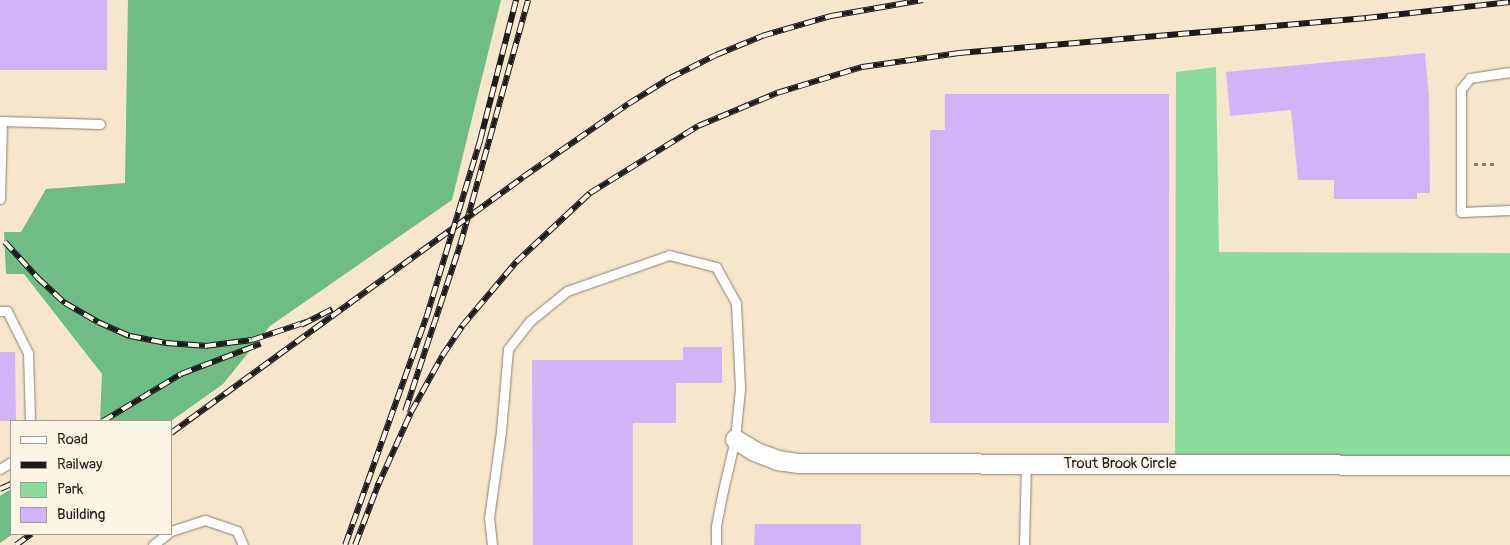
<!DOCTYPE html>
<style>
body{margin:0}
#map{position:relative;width:1510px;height:545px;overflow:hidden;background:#f5e6cc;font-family:Pangolin,sans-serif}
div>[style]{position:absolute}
.green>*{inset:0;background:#8adc9c}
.forest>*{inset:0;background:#6fbc84}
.building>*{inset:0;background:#d1b4f8}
.path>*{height:3px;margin-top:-1.5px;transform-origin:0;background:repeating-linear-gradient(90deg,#888174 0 4px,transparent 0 8px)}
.roads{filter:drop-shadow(0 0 1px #888174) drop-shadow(0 0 1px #888174)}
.lane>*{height:9px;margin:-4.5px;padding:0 4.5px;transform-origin:4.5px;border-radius:4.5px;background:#fff}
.street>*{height:19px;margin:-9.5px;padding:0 9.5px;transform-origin:9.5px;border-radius:9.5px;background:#fff}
.rail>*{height:5.5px;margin-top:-2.75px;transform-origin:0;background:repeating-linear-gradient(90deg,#fcf5e5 0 11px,#1c1c1c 0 22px);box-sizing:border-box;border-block:1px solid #1c1c1c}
span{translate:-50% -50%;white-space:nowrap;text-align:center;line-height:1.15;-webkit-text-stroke:4px #fcf5e5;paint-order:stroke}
.street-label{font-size:15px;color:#1c1c1c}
.legend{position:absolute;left:10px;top:420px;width:162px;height:115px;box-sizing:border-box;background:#fcf5e5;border:1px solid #a29e95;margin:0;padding:6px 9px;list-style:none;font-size:15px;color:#1c1c1c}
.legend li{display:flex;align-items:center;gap:10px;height:25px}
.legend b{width:25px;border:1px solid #a29e95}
</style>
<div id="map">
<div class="green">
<i style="clip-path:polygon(1216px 67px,1219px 252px,1510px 253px,1510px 465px,1175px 464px,1176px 72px)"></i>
</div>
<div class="forest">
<i style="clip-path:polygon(128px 0,501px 0,452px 200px,270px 326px,223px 384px,171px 421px,100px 421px,102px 374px,24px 274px,6px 274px,4px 232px,21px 232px,46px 189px,125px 183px)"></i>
<i style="clip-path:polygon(11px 489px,11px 534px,13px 534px,0 543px,0 496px)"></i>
</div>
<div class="building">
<i style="clip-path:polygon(0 0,107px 0,107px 70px,0 70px)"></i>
<i style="clip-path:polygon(1425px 53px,1429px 98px,1430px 193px,1417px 193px,1417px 199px,1334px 199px,1334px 180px,1298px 180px,1291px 110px,1230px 116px,1226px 72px)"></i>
<i style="clip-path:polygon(945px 94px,1169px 94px,1169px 423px,930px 423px,930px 130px,945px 130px)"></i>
<i style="clip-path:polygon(683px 347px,722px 347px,722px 383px,676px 383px,676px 423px,633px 423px,633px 545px,533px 545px,532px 360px,683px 360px)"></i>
<i style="clip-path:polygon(0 352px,15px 352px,16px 421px,0 421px)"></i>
<i style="clip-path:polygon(755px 524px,861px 524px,861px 545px,754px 545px)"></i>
</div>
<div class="path">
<i style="left:1474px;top:164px;width:22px"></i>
</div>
<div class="roads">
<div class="lane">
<i style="left:1510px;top:72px;width:40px;rotate:171.5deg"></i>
<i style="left:1470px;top:78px;width:14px;rotate:129deg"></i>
<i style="left:1461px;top:89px;width:123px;rotate:90deg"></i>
<i style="left:1461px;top:212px;width:49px;rotate:-2.3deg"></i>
<i style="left:0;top:199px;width:78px;rotate:-88.5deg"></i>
<i style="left:2px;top:121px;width:98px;rotate:1.8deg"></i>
<i style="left:0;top:311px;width:7px"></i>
<i style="left:7px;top:311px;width:47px;rotate:63.4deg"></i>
<i style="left:28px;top:353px;width:68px;rotate:88.3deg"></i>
<i style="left:0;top:469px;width:13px;rotate:-32deg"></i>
<i style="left:171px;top:531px;width:36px;rotate:-18deg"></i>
<i style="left:205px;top:520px;width:34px;rotate:19deg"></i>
<i style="left:237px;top:531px;width:15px;rotate:67deg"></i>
<i style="left:153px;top:545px;width:18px;rotate:-38deg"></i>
<i style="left:492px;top:545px;width:27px;rotate:-96deg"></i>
<i style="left:489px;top:518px;width:88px;rotate:-82.1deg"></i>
<i style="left:501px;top:431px;width:82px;rotate:-85.1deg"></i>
<i style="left:508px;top:349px;width:36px;rotate:-52deg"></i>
<i style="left:530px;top:321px;width:48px;rotate:-39deg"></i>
<i style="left:567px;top:291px;width:108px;rotate:-19.4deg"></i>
<i style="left:669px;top:255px;width:49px;rotate:14.3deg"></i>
<i style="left:716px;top:267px;width:41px;rotate:60.9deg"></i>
<i style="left:736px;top:303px;width:86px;rotate:87.3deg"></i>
<i style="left:740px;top:389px;width:50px;rotate:95.7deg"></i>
<i style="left:735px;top:439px;width:57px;rotate:103.1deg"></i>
<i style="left:722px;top:495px;width:33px;rotate:101deg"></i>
<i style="left:716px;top:527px;width:18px;rotate:90deg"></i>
<i style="left:1024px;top:545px;width:81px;rotate:-88.6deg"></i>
</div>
<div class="street">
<i style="left:735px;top:439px;width:22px;rotate:32deg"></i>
<i style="left:754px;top:451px;width:25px;rotate:21deg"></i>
<i style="left:777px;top:460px;width:22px;rotate:8deg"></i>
<i style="left:799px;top:463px;width:711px;rotate:0.16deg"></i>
</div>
</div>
<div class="rail">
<i style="left:5px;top:242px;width:49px;rotate:47.5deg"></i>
<i style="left:38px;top:278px;width:37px;rotate:43deg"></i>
<i style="left:65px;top:303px;width:38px;rotate:30deg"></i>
<i style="left:98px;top:322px;width:35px;rotate:24deg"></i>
<i style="left:130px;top:336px;width:37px;rotate:11deg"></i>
<i style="left:166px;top:343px;width:39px;rotate:4deg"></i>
<i style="left:205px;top:346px;width:47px;rotate:-7.3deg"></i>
<i style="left:252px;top:340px;width:57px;rotate:-18.4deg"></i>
<i style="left:301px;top:325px;width:35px;rotate:-27deg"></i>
<i style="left:405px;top:411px;width:175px;rotate:-71.7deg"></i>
<i style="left:460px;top:245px;width:254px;rotate:-74.5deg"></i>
<i style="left:103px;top:421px;width:91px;rotate:-31.1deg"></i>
<i style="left:181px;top:374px;width:85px;rotate:-20.8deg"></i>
<i style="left:171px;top:433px;width:435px;rotate:-36deg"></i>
<i style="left:523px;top:177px;width:128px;rotate:-34.8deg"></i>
<i style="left:628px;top:104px;width:49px;rotate:-31.8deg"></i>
<i style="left:670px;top:78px;width:51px;rotate:-26.6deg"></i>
<i style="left:716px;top:55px;width:50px;rotate:-22.4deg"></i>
<i style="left:762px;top:36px;width:72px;rotate:-16.2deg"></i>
<i style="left:831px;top:16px;width:93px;rotate:-9.9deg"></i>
<i style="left:377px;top:487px;width:82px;rotate:-65.6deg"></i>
<i style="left:411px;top:412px;width:64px;rotate:-61deg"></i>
<i style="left:442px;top:356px;width:36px;rotate:-56deg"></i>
<i style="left:462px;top:326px;width:84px;rotate:-49.8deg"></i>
<i style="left:516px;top:262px;width:101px;rotate:-43deg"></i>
<i style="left:590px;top:193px;width:127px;rotate:-31.8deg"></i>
<i style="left:698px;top:126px;width:86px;rotate:-22.7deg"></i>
<i style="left:777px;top:93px;width:89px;rotate:-17deg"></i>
<i style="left:862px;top:67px;width:98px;rotate:-8.2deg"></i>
<i style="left:959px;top:53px;width:409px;rotate:-4.9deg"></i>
<i style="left:1366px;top:18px;width:145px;rotate:-6.3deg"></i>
<i style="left:0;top:489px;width:12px;rotate:-24deg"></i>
<i style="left:16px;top:545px;width:19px;rotate:-36deg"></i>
<i style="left:345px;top:545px;width:241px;rotate:-70.4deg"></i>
<i style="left:426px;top:318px;width:186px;rotate:-73.1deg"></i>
<i style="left:480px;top:140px;width:145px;rotate:-75.6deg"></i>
<i style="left:355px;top:545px;width:67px;rotate:-69.1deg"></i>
</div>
<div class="street-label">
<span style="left:1120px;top:464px">Trout Brook Circle</span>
</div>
<ul class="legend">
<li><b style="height:6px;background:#fff"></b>Road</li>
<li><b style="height:6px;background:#1c1c1c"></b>Railway</li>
<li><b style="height:14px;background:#8adc9c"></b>Park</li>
<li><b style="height:14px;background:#d1b4f8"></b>Building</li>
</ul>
</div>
